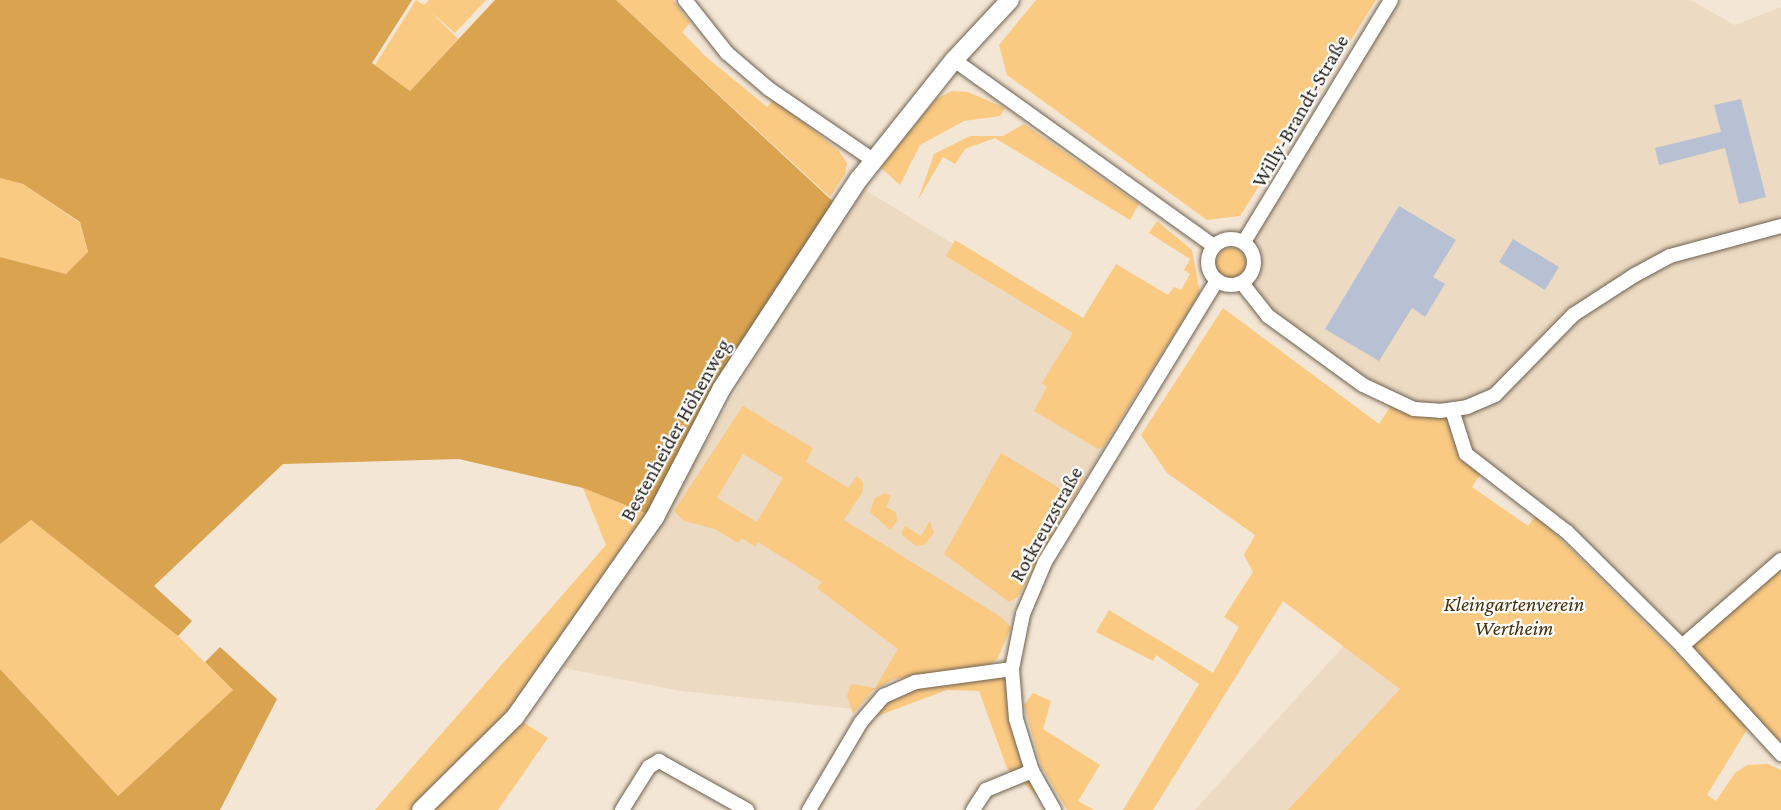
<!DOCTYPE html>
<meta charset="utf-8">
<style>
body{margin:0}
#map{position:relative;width:1781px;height:810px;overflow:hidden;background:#f4e6d4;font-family:"Crimson Pro",serif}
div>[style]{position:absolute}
.built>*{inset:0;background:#ecdac2}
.green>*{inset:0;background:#fac982}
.round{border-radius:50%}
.forest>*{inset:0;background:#daa350}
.building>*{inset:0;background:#b8c0d3}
.roads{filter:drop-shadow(0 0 2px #6d6151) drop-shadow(0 0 2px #6d6151)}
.minor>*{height:14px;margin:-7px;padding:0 7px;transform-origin:7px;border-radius:7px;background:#fff}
.minor>.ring{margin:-7px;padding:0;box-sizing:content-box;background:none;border:14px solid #fff;border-radius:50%}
.tertiary>*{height:18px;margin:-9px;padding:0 9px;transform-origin:9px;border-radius:9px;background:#fff}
span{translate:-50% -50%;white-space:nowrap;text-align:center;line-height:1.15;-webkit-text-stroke:4.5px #fff;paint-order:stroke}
.street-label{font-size:21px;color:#221d17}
.park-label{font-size:21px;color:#47300c;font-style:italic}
</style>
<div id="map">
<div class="built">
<i style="clip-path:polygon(1391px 0,1690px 0,1735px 25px,1781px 7px,1781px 560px,1682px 646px,1567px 532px,1394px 401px,1268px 316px,1247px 279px,1254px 265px,1249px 246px)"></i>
<i style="clip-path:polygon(862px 188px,1152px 366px,1017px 595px,1000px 653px,970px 667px,892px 678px,856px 709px,681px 691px,563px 668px,672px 501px,827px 236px)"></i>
<i style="clip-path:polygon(1370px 617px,1592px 810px,1195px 810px)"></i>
</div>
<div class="green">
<i style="clip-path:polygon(416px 0,424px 5px,429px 0,486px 0,455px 33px,430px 11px,458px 39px,410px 91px,375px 65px)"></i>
<i style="clip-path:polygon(616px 0,673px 0,690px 23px,682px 32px,705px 56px,767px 107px,775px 99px,839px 151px,847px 163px,845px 174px,830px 197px)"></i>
<i style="clip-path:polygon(1036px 0,1376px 0,1240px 216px,1207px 220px,1007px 75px,999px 45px)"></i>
<i style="clip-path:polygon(952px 91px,968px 92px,1005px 108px,1000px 116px,964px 121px,920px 145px,900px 185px,880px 167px,936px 99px)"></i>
<i style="clip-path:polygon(1024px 124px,1139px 204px,1130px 220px,995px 138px,965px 149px,955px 164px,943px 157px,918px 200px,934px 154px,970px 136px,1003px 136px)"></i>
<i style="clip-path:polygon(0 178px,23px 184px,80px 223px,88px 253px,66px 274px,0 257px)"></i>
<i style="clip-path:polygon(1157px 221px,1192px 250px,1200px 293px,1104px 446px,1098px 449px,1034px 411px,1047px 387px,1042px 383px,1073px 333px,946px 256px,955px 240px,1083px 318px,1116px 264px,1168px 295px,1174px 287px,1181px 290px,1190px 274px,1184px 270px,1190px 259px,1149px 233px)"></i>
<i class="round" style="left:1216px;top:248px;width:30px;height:30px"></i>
<i style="clip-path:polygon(1223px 308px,1379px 424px,1394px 401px,1452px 410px,1458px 440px,1483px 470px,1472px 487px,1528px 526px,1536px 515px,1745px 722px,1746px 731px,1707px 795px,1716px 801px,1735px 773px,1747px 765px,1768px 764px,1781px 770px,1781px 810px,1288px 810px,1400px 689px,1283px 601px,1153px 810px,1123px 810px,1199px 684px,1156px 655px,1153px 661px,1096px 632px,1109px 610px,1213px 673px,1239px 627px,1224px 617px,1253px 572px,1244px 555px,1255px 535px,1167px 473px,1141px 435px)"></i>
<i style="clip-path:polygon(evenodd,743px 406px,813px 448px,806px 462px,848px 488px,857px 476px,863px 482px,863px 491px,844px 520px,1001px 617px,1011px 627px,998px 658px,989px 666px,894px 679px,872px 691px,853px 714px,847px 696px,851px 684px,875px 688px,898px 649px,817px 588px,822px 582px,758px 542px,755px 547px,742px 538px,738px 543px,715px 529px,684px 521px,674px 511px,743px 406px,743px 454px,783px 478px,757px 522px,717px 498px,743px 454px)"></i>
<i style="clip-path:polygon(1001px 453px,1061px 489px,1074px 470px,1084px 477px,1018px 597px,1009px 602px,944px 554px)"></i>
<i style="clip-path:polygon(583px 488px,655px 517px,515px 717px,548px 738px,498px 810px,375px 810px,606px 545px)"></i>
<i style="clip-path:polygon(885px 493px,891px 496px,886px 507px,896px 512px,897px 521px,890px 530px,870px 512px,875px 498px)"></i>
<i style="clip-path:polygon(31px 520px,178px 636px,233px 690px,118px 796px,0 669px,0 544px)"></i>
<i style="clip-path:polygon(930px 521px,934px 533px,924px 545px,916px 546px,901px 534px,905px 526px,921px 536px)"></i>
<i style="clip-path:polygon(1781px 560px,1781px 754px,1686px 650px)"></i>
<i style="clip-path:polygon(1012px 669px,1016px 719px,1053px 810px,1007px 768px,979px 691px,947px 690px,861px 722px,884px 696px,916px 682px)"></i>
<i style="clip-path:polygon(1033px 693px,1051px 701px,1043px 729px,1100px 765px,1078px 801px,1094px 810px,1067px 810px,1041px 766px,1024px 705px)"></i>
</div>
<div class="forest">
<i style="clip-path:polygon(0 0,412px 0,372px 63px,410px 91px,495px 0,616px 0,840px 208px,655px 517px,583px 488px,459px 459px,283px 464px,154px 586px,192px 621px,178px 636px,31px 520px,0 544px,0 257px,66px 274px,88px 252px,80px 222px,23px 184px,0 178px)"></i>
<i style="clip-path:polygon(220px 647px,277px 699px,220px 810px,0 810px,0 669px,118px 796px,233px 690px,205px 662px)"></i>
</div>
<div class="building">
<i style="clip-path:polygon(1741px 99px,1766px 197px,1739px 204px,1725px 148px,1659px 165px,1655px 148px,1721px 132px,1714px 105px)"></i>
<i style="clip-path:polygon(1399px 206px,1456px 240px,1433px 277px,1445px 284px,1425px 317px,1412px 308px,1379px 361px,1325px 329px)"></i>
<i style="clip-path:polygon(1513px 239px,1559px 267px,1545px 290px,1499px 262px)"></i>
</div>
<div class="roads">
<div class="minor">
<i style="left:685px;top:0;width:68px;rotate:51.6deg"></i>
<i style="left:727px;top:53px;width:55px;rotate:40.6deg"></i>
<i style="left:769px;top:89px;width:126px;rotate:34.3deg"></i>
<i style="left:954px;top:60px;width:320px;rotate:35.6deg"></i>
<i class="ring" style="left:1208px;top:239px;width:32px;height:32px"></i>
<i style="left:1244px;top:242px;width:283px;rotate:-58.7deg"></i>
<i style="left:1242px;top:283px;width:42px;rotate:51.8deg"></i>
<i style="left:1268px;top:316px;width:117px;rotate:36deg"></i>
<i style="left:1363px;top:385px;width:56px;rotate:25.2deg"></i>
<i style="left:1414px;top:409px;width:26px;rotate:4deg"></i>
<i style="left:1440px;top:411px;width:27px;rotate:-8deg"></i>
<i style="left:1467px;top:407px;width:30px;rotate:-23deg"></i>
<i style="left:1495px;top:395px;width:112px;rotate:-45.7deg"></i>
<i style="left:1573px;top:315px;width:72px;rotate:-33deg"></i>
<i style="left:1633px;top:276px;width:42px;rotate:-28.4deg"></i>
<i style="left:1670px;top:256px;width:115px;rotate:-15.1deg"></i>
<i style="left:1452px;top:410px;width:46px;rotate:72.3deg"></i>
<i style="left:1466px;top:454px;width:128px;rotate:37.7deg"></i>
<i style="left:1567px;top:532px;width:162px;rotate:44.7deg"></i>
<i style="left:1682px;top:646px;width:147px;rotate:47.5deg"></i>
<i style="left:1682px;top:646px;width:131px;rotate:-41deg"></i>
<i style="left:622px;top:810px;width:51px;rotate:-57.9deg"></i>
<i style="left:649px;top:767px;width:12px;rotate:-31deg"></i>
<i style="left:659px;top:761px;width:101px;rotate:29.1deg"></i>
<i style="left:809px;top:810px;width:102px;rotate:-59.4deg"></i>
<i style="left:861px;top:722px;width:35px;rotate:-49deg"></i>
<i style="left:884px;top:696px;width:35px;rotate:-24deg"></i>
<i style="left:916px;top:682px;width:97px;rotate:-7.7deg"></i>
<i style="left:973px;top:810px;width:24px;rotate:-57deg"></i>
<i style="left:986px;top:790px;width:50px;rotate:-22.4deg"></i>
<i style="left:1054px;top:810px;width:45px;rotate:-119.4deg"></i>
<i style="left:1032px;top:771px;width:54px;rotate:-107.1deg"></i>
<i style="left:1016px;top:719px;width:50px;rotate:-94.6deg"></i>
<i style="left:1012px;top:669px;width:56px;rotate:-78.7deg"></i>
<i style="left:1023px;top:614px;width:56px;rotate:-67.1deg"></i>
<i style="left:1045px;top:562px;width:330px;rotate:-58.6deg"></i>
</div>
<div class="tertiary">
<i style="left:421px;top:810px;width:132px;rotate:-44.7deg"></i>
<i style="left:515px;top:717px;width:244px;rotate:-55deg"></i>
<i style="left:655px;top:517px;width:145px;rotate:-62.6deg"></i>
<i style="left:722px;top:388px;width:250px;rotate:-56.8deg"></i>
<i style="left:859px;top:179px;width:152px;rotate:-51.4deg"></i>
<i style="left:954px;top:60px;width:82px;rotate:-47deg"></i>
</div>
</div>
<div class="street-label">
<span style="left:1300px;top:111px;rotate:-60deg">Willy-Brandt-Straße</span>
<span style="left:675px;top:430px;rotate:-61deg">Bestenheider Höhenweg</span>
<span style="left:1046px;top:524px;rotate:-61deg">Rotkreuzstraße</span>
</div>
<div class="park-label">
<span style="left:1514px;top:616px">Kleingartenverein<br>Wertheim</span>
</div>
</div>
